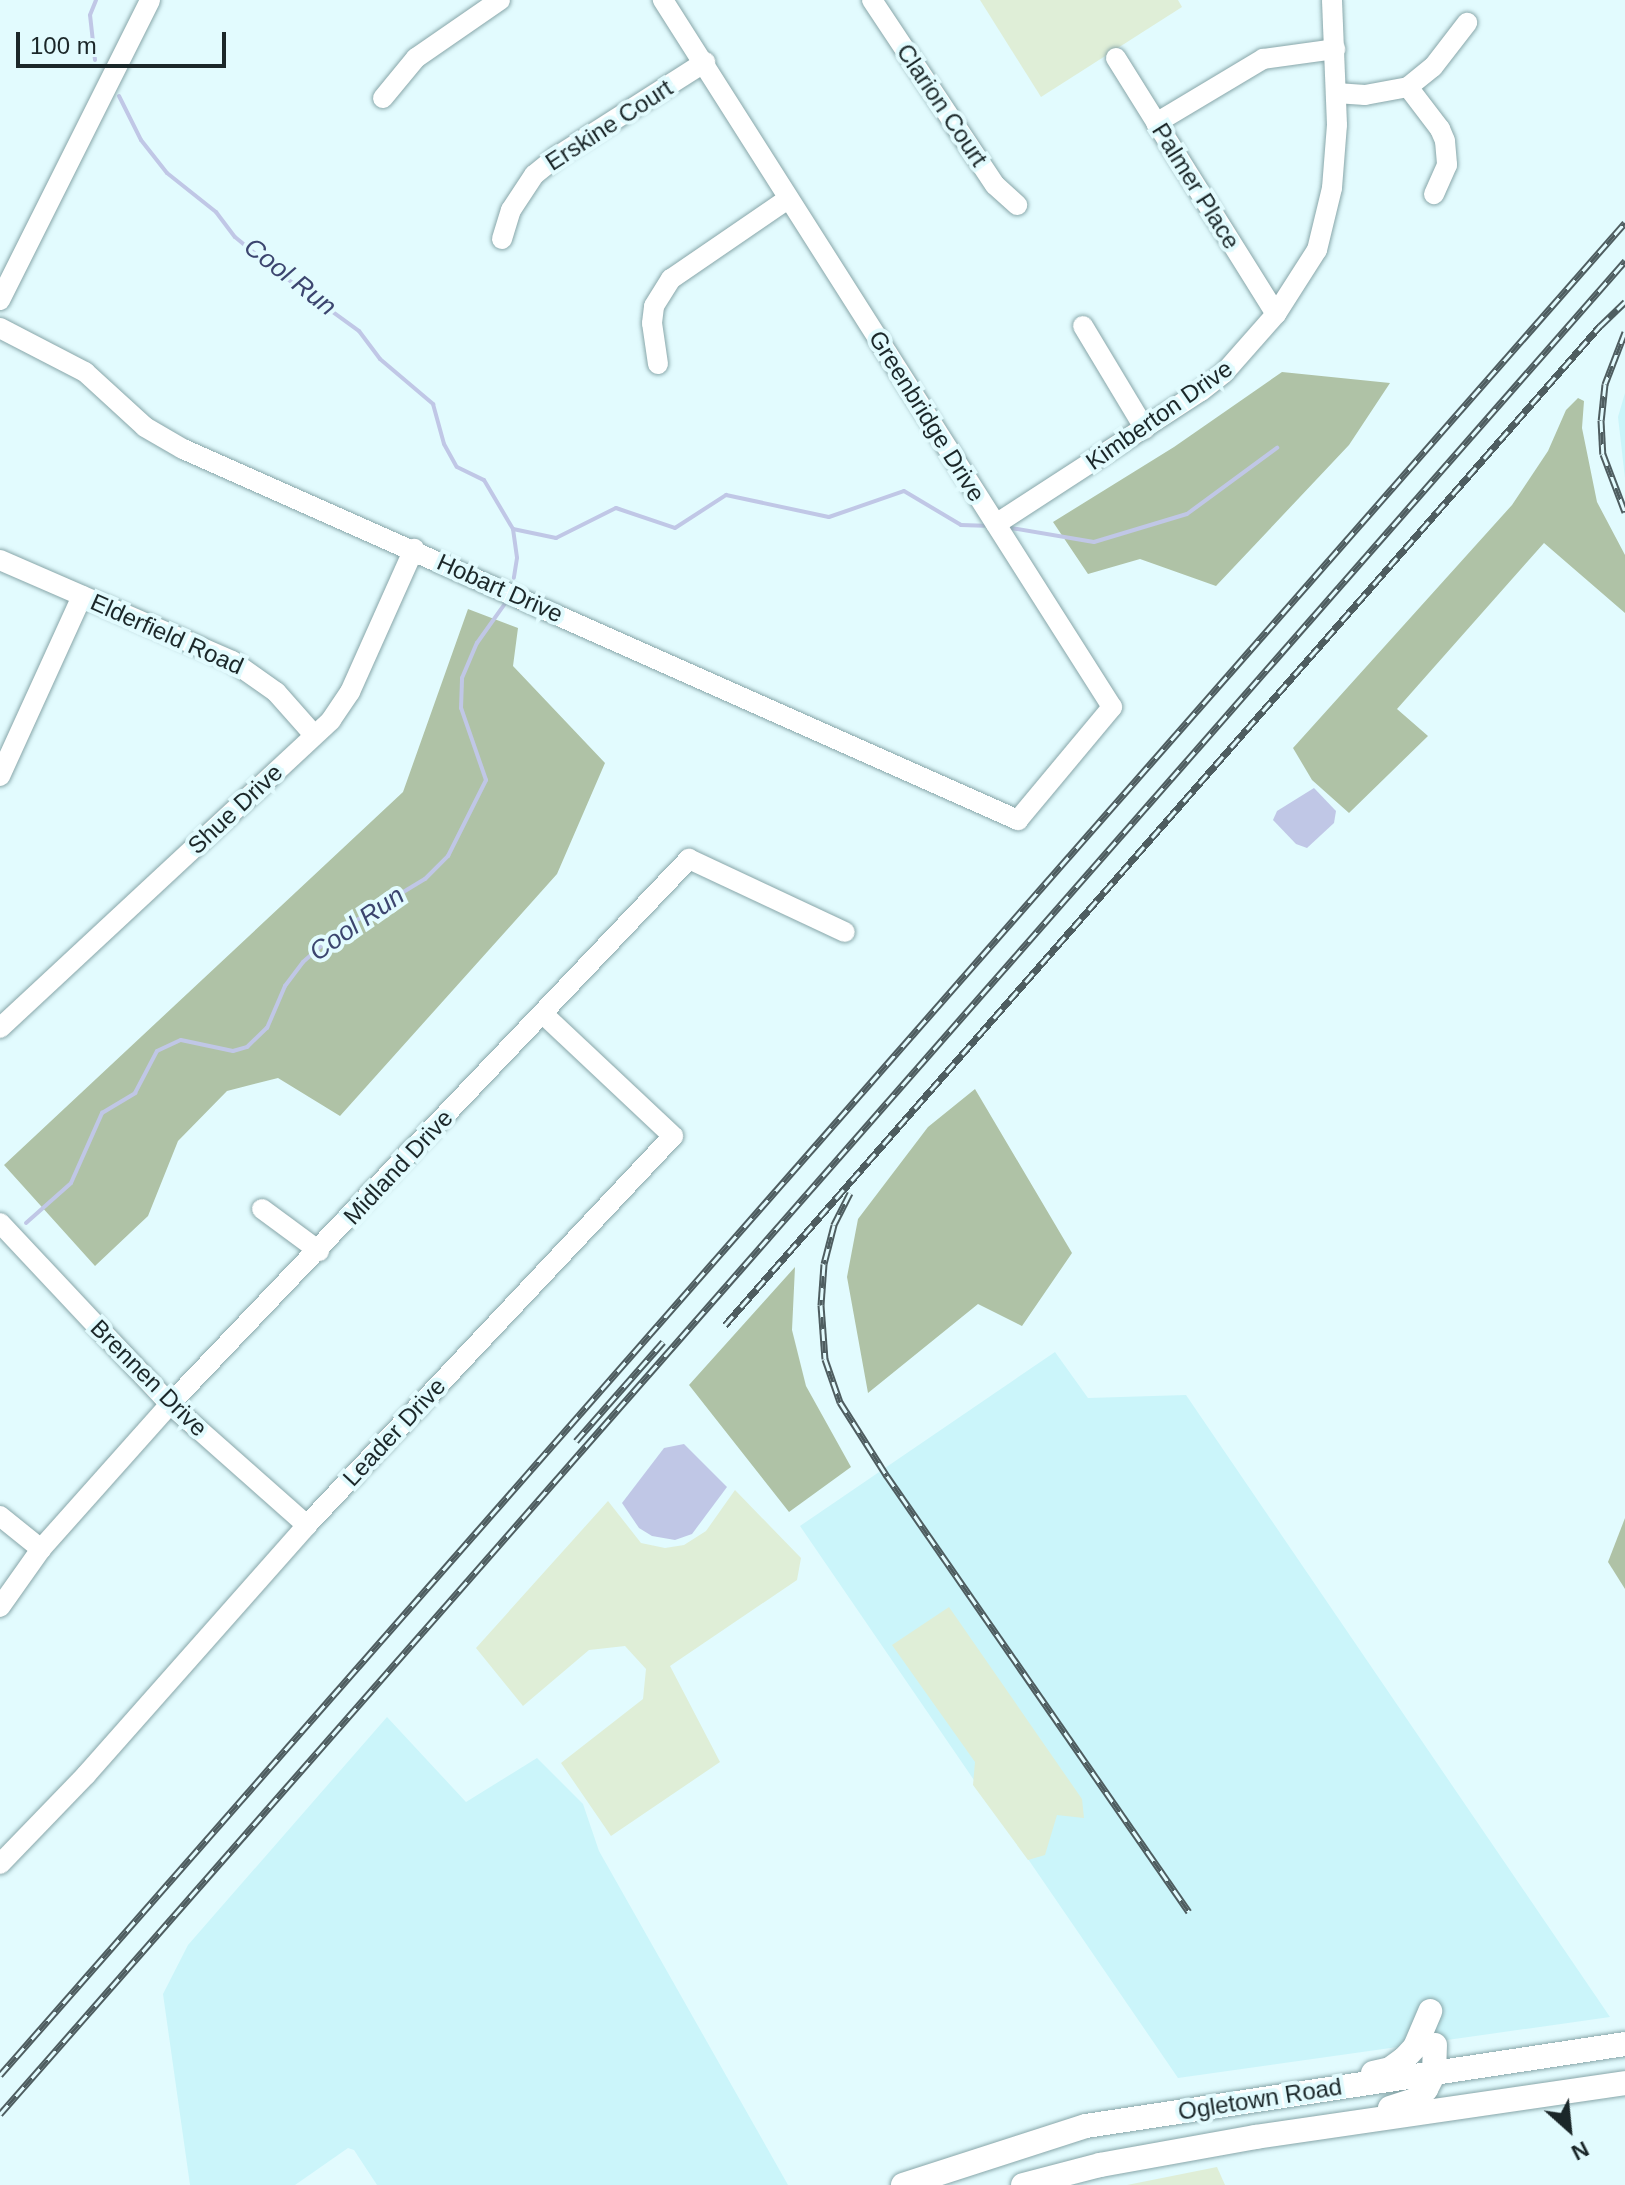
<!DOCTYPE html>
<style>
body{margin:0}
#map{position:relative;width:1625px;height:2185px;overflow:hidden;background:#e2fbfe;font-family:Helvetica,sans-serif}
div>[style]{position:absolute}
.built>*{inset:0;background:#cbf5fa}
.green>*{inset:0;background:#dfeed7}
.forest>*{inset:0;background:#afc2a6}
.water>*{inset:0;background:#c0c7e6}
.stream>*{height:4px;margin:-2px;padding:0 2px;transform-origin:2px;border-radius:2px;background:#c0c7e6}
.roads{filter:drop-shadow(0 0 2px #88a6a9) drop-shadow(0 0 2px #88a6a9)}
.minor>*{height:20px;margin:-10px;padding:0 10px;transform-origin:10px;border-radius:10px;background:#fff}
.major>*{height:24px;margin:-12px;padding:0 12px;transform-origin:12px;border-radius:12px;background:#fff}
.rail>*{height:7px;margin-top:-3.5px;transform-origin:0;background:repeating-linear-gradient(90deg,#e2fbfe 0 12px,#4e5d60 0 24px);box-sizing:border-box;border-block:2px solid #4e5d60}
span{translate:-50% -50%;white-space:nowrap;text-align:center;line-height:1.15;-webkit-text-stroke:8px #e2fbfe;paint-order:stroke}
.street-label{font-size:24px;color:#1b2729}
.water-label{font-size:26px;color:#3c456f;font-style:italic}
.north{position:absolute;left:1529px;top:2089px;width:80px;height:80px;-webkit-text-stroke:6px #e2fbfe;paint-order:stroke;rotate:153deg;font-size:22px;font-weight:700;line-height:32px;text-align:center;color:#1b2729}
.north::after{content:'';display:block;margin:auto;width:28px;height:36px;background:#1b2729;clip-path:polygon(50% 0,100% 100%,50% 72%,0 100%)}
.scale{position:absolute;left:16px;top:32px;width:210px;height:36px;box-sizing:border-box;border:4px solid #1b2729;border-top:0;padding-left:10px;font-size:24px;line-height:28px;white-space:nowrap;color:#1b2729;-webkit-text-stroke:6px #e2fbfe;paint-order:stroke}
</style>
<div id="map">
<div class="built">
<i style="clip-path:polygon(1625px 393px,1625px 478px,1618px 417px)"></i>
<i style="clip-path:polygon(1055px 1352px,1088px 1398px,1186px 1395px,1610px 2017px,1178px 2078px,800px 1526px)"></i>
<i style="clip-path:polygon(387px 1717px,466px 1802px,537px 1758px,583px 1804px,599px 1851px,788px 2185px,377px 2185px,354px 2150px,348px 2148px,295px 2185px,190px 2185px,163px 1994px,188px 1945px)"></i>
</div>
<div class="green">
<i style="clip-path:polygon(980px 0,1178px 0,1182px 7px,1041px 97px)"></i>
<i style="clip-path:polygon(735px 1490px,801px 1558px,797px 1580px,670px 1666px,720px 1762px,611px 1836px,561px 1763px,643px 1699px,646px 1669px,625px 1646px,589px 1650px,523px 1706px,476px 1648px,608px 1501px,641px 1543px,665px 1548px,684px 1545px,706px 1531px)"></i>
<i style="clip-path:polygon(949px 1607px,1082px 1799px,1084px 1818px,1057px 1815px,1045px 1855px,1028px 1860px,973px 1785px,975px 1762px,892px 1645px)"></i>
<i style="clip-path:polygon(1217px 2167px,1225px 2185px,1127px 2185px)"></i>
</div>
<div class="forest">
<i style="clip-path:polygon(1282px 372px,1390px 383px,1349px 445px,1216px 586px,1140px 559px,1088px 574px,1053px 522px,1174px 447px)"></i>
<i style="clip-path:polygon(1578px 398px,1584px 401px,1582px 428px,1597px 502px,1625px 555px,1625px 613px,1544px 543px,1397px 709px,1428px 736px,1349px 813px,1312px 780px,1293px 748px,1512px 505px,1548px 451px,1566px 410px)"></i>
<i style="clip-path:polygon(468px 609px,518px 628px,513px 666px,605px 763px,557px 874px,340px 1116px,278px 1078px,227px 1091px,178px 1141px,148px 1216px,95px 1266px,4px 1165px,403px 792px)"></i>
<i style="clip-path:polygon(975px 1089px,1072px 1253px,1022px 1326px,978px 1304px,868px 1393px,847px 1277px,858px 1219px,928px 1127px)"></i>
<i style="clip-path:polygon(795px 1267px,792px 1330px,806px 1386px,851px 1467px,789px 1512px,689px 1385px)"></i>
<i style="clip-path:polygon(1625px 1518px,1625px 1589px,1608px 1562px)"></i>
</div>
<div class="water">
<i style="clip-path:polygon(1314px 788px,1336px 811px,1334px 823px,1307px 848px,1296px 844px,1273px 820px,1277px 811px)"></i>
<i style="clip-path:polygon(684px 1444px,727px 1487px,692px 1534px,675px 1540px,652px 1536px,639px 1528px,622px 1503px,664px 1448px)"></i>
</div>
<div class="stream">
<i style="left:95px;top:60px;width:45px;rotate:-96.3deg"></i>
<i style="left:90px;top:15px;width:16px;rotate:-68deg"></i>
<i style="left:119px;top:96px;width:49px;rotate:63.4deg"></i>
<i style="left:141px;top:140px;width:42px;rotate:51.8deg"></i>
<i style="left:167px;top:173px;width:63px;rotate:38.5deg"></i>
<i style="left:216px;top:212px;width:31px;rotate:53deg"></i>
<i style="left:235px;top:237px;width:52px;rotate:39.5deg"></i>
<i style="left:275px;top:270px;width:104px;rotate:36deg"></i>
<i style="left:359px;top:331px;width:35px;rotate:53deg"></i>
<i style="left:380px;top:359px;width:70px;rotate:40.3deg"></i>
<i style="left:433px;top:404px;width:41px;rotate:74.6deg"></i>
<i style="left:444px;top:444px;width:26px;rotate:61deg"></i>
<i style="left:457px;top:467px;width:30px;rotate:26deg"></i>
<i style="left:484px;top:480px;width:57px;rotate:59.4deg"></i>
<i style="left:513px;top:529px;width:29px;rotate:82deg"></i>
<i style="left:517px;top:558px;width:20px;rotate:99deg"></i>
<i style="left:1011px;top:528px;width:84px;rotate:9.6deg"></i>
<i style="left:1094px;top:542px;width:97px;rotate:-16.8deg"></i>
<i style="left:1187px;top:514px;width:112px;rotate:-36.3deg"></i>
<i style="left:513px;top:529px;width:44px;rotate:11.8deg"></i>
<i style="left:556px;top:538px;width:67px;rotate:-26.6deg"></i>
<i style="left:616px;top:508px;width:62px;rotate:18.7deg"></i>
<i style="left:675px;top:528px;width:61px;rotate:-32.9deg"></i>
<i style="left:726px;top:495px;width:105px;rotate:12.1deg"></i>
<i style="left:829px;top:517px;width:79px;rotate:-19.1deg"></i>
<i style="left:904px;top:491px;width:66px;rotate:30.8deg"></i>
<i style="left:961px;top:525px;width:23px;rotate:2deg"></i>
<i style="left:26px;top:1223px;width:60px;rotate:-41.6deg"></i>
<i style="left:71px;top:1183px;width:77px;rotate:-66.1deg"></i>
<i style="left:102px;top:1113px;width:39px;rotate:-31deg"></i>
<i style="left:135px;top:1093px;width:47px;rotate:-62.4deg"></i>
<i style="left:157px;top:1051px;width:26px;rotate:-25deg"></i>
<i style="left:181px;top:1040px;width:53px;rotate:11.9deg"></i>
<i style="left:233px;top:1051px;width:15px;rotate:-16deg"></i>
<i style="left:247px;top:1047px;width:28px;rotate:-44deg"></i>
<i style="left:267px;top:1028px;width:46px;rotate:-66.8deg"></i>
<i style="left:285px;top:986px;width:30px;rotate:-53deg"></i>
<i style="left:303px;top:962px;width:45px;rotate:-41.4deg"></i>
<i style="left:337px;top:932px;width:103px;rotate:-31.1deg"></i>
<i style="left:425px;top:879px;width:33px;rotate:-45deg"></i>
<i style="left:448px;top:856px;width:85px;rotate:-63.4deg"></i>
<i style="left:486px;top:780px;width:76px;rotate:-109.1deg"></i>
<i style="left:461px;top:708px;width:30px;rotate:-88deg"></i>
<i style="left:462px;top:678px;width:38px;rotate:-67deg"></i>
<i style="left:477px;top:643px;width:47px;rotate:-54.6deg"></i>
</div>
<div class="roads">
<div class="minor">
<i style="left:872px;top:0;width:222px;rotate:56.4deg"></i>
<i style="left:995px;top:185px;width:30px;rotate:42deg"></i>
<i style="left:1116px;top:58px;width:302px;rotate:58deg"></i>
<i style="left:1408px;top:87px;width:53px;rotate:52.7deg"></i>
<i style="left:1440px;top:129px;width:13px;rotate:67deg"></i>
<i style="left:1445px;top:141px;width:24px;rotate:85deg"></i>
<i style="left:1447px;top:165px;width:32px;rotate:114deg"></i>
<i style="left:1336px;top:93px;width:29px;rotate:4deg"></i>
<i style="left:1365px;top:95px;width:44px;rotate:-10.5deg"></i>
<i style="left:1408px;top:87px;width:32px;rotate:-39deg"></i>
<i style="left:1433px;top:67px;width:56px;rotate:-52.3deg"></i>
<i style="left:383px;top:98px;width:52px;rotate:-50.5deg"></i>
<i style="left:416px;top:58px;width:102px;rotate:-34.6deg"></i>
<i style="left:1156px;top:123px;width:125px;rotate:-30.9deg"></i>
<i style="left:1263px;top:59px;width:73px;rotate:-7.9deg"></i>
<i style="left:502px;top:239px;width:30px;rotate:-73deg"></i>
<i style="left:511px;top:210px;width:42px;rotate:-56.7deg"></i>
<i style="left:534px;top:175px;width:28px;rotate:-39deg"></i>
<i style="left:556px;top:157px;width:177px;rotate:-32.5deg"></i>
<i style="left:0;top:300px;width:335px;rotate:-63.4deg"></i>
<i style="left:1083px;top:326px;width:120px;rotate:59deg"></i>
<i style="left:0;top:328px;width:96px;rotate:27.4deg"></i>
<i style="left:85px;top:372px;width:81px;rotate:42.5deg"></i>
<i style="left:145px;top:427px;width:44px;rotate:30.1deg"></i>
<i style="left:183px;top:449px;width:914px;rotate:23.96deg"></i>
<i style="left:1018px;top:820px;width:147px;rotate:-50.2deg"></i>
<i style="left:1112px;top:707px;width:838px;rotate:-122.42deg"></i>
<i style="left:658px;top:364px;width:41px;rotate:-98.3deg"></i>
<i style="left:652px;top:323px;width:17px;rotate:-83deg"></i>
<i style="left:654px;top:306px;width:32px;rotate:-58deg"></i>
<i style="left:671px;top:279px;width:142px;rotate:-34.4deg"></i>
<i style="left:996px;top:524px;width:244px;rotate:-33deg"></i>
<i style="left:1201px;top:391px;width:29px;rotate:-38deg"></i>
<i style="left:1224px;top:373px;width:79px;rotate:-48.6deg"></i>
<i style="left:1276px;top:314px;width:76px;rotate:-57.4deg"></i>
<i style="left:1317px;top:250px;width:64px;rotate:-76.4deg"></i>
<i style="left:1332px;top:188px;width:63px;rotate:-85.5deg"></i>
<i style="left:1337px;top:125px;width:125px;rotate:-92.3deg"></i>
<i style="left:0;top:560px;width:253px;rotate:23.5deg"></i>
<i style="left:232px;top:661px;width:54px;rotate:35.2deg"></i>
<i style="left:276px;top:692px;width:57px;rotate:48.5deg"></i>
<i style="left:0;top:776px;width:198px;rotate:-65.5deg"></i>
<i style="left:0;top:1028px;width:452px;rotate:-42.9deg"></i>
<i style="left:331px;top:720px;width:34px;rotate:-56deg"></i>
<i style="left:350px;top:692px;width:157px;rotate:-65.9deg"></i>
<i style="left:262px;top:1209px;width:71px;rotate:36.4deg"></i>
<i style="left:0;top:1223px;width:248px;rotate:46.8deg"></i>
<i style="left:170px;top:1404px;width:183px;rotate:41.5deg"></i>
<i style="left:0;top:1516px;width:53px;rotate:38.8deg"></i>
<i style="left:0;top:1607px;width:71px;rotate:-54.7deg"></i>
<i style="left:41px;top:1549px;width:194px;rotate:-48.3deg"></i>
<i style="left:170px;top:1404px;width:753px;rotate:-46.4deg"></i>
<i style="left:689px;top:859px;width:172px;rotate:25.1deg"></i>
<i style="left:0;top:1864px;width:124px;rotate:-46deg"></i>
<i style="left:86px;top:1775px;width:334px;rotate:-48.5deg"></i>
<i style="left:307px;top:1525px;width:534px;rotate:-46.74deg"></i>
<i style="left:673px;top:1136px;width:178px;rotate:-136.8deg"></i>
</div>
<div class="major">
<i style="left:1373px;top:2073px;width:17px;rotate:-13deg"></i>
<i style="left:1390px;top:2069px;width:17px;rotate:-36deg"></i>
<i style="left:1404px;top:2059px;width:16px;rotate:-47deg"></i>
<i style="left:1415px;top:2047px;width:39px;rotate:-67deg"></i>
<i style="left:1390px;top:2108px;width:26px;rotate:-18deg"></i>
<i style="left:1415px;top:2100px;width:16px;rotate:-45deg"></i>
<i style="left:1426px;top:2089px;width:18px;rotate:-63deg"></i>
<i style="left:1434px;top:2073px;width:28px;rotate:-88deg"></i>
<i style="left:903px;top:2185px;width:192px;rotate:-17.9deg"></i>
<i style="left:1086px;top:2126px;width:545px;rotate:-8.65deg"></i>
<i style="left:1023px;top:2185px;width:80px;rotate:-14.6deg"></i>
<i style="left:1100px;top:2165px;width:158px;rotate:-10.2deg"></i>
<i style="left:1256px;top:2137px;width:373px;rotate:-8.3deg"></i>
</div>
</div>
<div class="rail">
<i style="left:1625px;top:332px;width:56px;rotate:111deg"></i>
<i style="left:1605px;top:384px;width:36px;rotate:96deg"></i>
<i style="left:1601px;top:420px;width:34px;rotate:87deg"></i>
<i style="left:1603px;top:454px;width:62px;rotate:69.2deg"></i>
<i style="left:850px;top:1193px;width:36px;rotate:117deg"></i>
<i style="left:834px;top:1225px;width:40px;rotate:104.4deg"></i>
<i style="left:824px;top:1264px;width:41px;rotate:94.2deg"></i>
<i style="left:821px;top:1305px;width:54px;rotate:85.8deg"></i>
<i style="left:825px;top:1359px;width:46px;rotate:70.8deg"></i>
<i style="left:840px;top:1402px;width:88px;rotate:57.6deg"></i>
<i style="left:887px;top:1476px;width:530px;rotate:55.29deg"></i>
<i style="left:725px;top:1325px;width:1328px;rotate:-48.79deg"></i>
<i style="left:1600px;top:326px;width:35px;rotate:-44deg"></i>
<i style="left:576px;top:1441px;width:132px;rotate:-48.7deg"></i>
<i style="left:0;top:2075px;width:2464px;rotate:-48.74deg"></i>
<i style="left:0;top:2114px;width:2465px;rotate:-48.75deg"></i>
</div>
<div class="street-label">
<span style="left:942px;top:105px;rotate:56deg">Clarion Court</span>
<span style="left:609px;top:125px;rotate:-33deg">Erskine Court</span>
<span style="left:1196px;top:186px;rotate:58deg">Palmer Place</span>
<span style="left:1159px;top:415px;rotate:-35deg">Kimberton Drive</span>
<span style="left:927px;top:416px;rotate:58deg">Greenbridge Drive</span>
<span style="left:500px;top:588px;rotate:24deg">Hobart Drive</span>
<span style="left:167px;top:634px;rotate:24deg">Elderfield Road</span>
<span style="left:235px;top:809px;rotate:-43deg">Shue Drive</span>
<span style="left:398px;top:1167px;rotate:-47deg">Midland Drive</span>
<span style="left:149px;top:1378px;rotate:45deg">Brennen Drive</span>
<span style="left:394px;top:1432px;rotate:-47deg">Leader Drive</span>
<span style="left:1260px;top:2099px;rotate:-9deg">Ogletown Road</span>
</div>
<div class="water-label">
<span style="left:290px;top:277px;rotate:38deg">Cool Run</span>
<span style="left:357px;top:924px;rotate:-35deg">Cool Run</span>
</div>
<div class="north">N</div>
<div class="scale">100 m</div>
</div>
